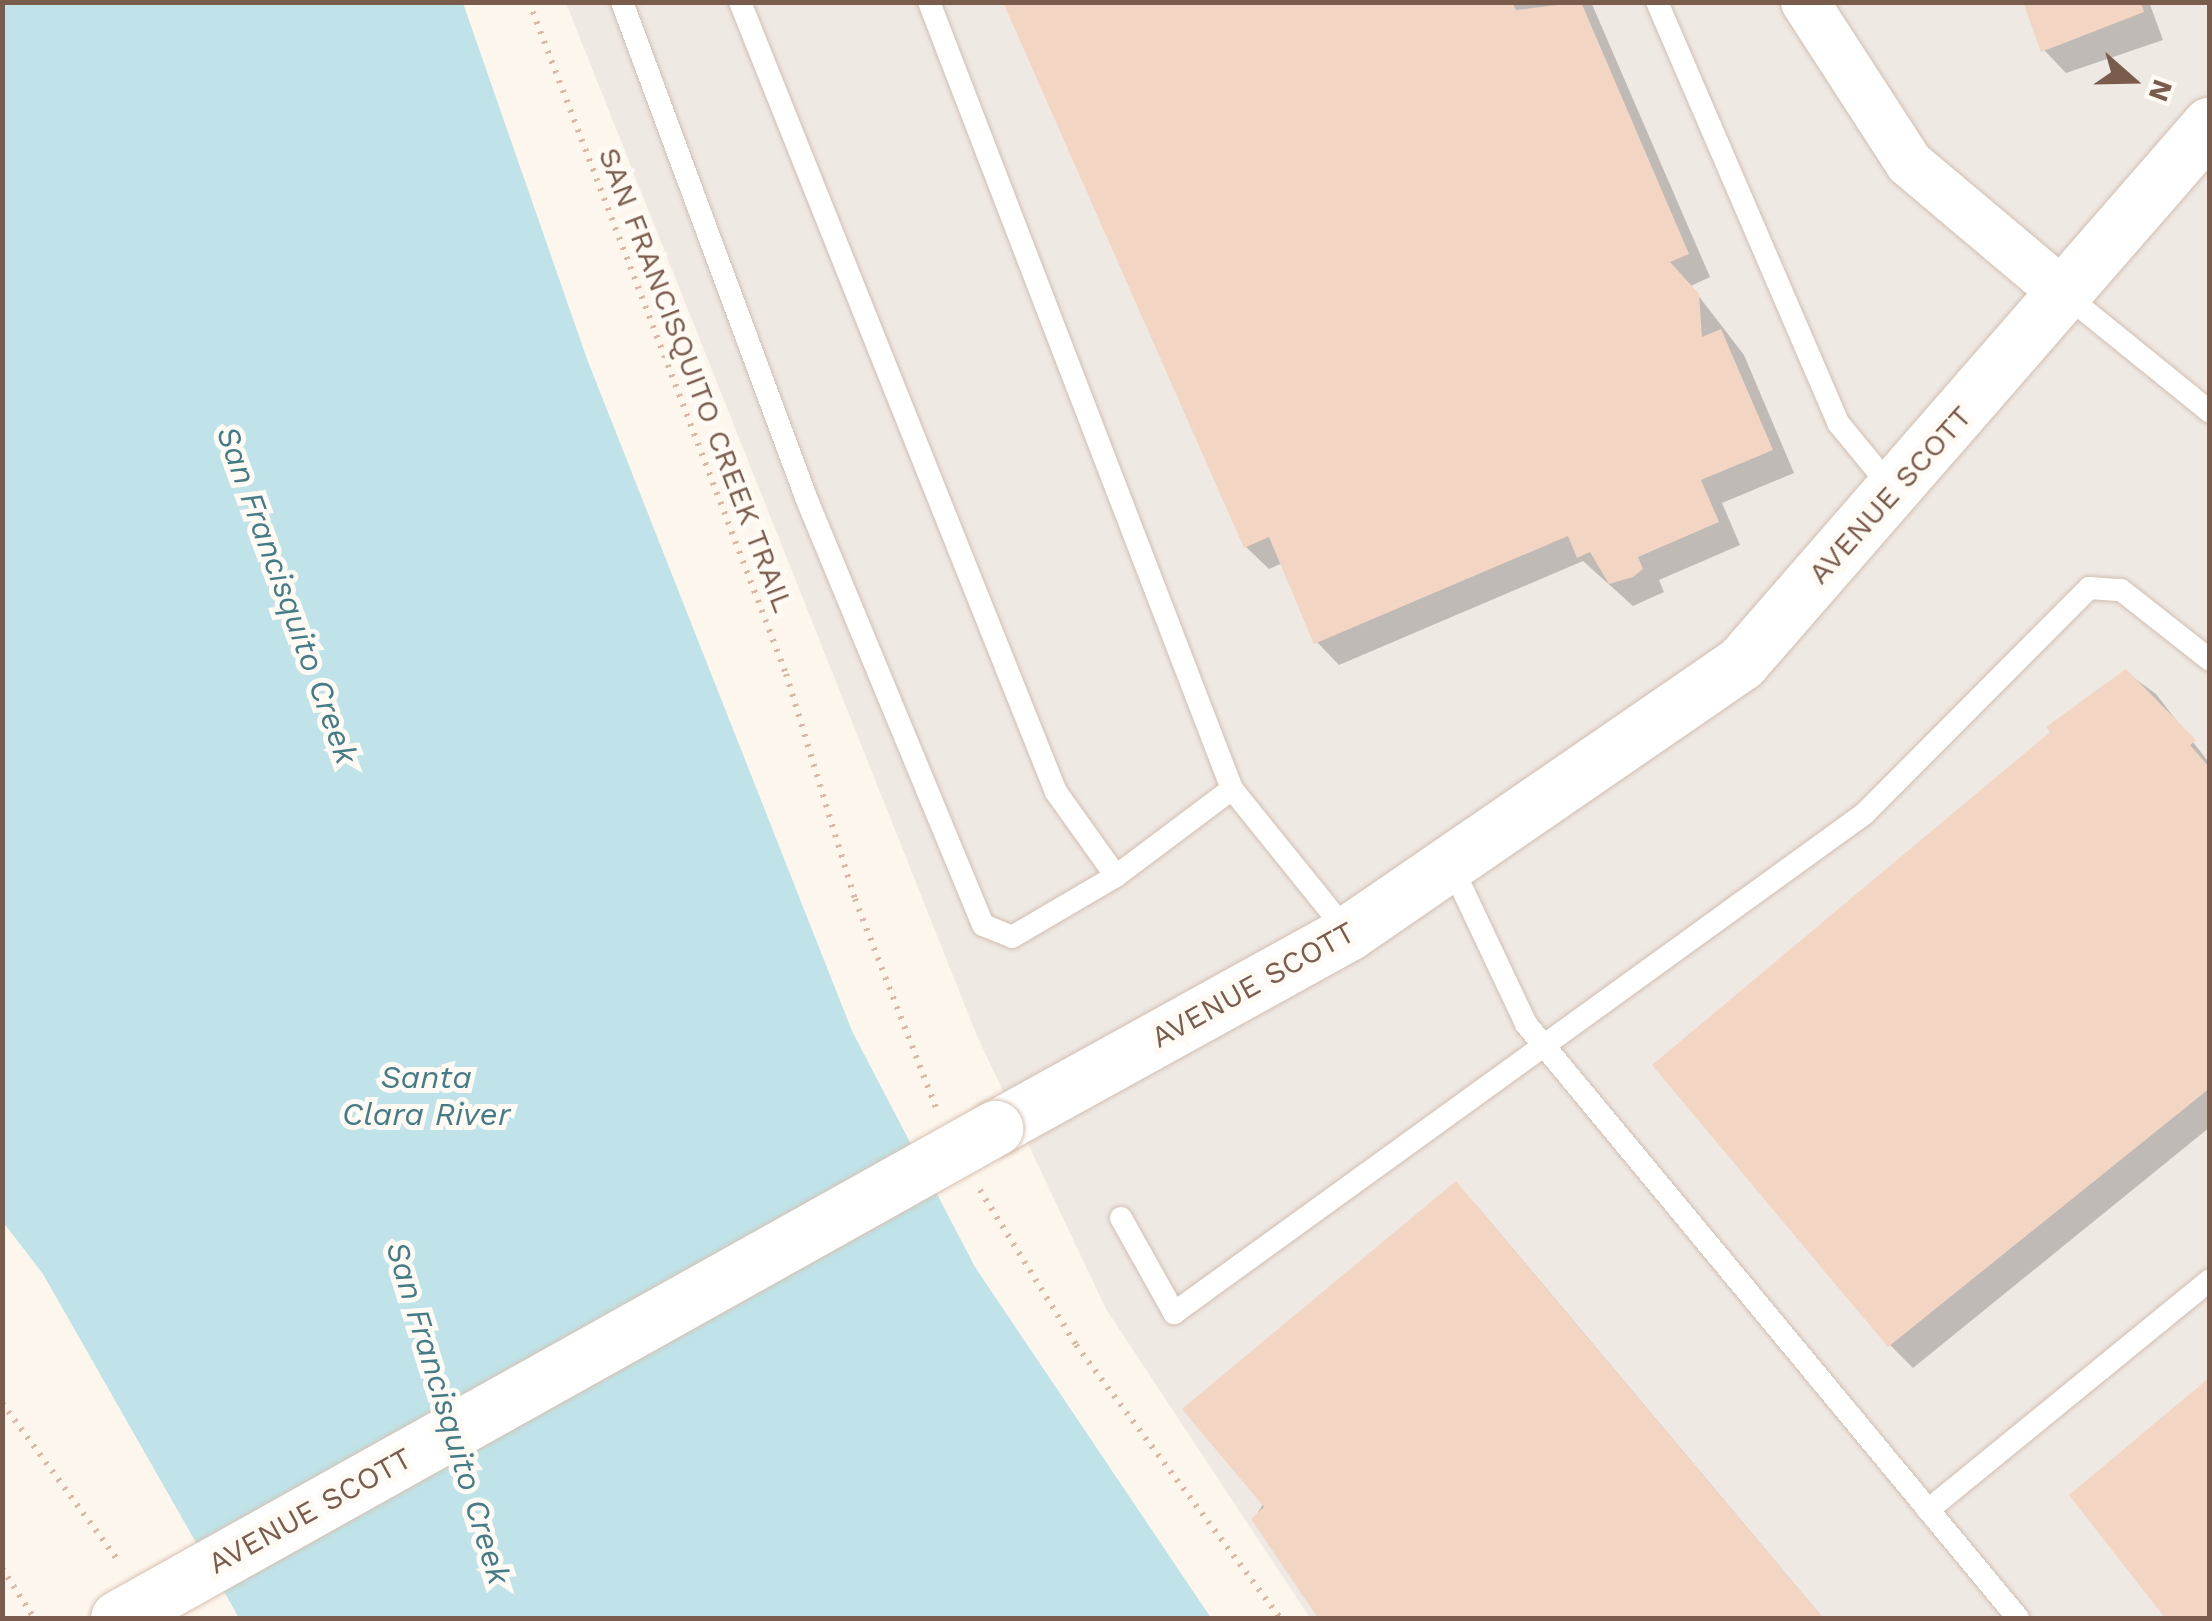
<!DOCTYPE html>
<style>
body{margin:0}
#map{position:relative;width:2212px;height:1621px;overflow:hidden;background:#fdf6ec;font-family:"Work Sans",sans-serif}
div>[style]{position:absolute}
.industrial>*{inset:0;background:#efe9e4}
.water>*{inset:0;background:#bfe3e8}
.shadow>*{inset:0;background:#0003}
.building>*{inset:0;background:#f3d5c3}
.path>*{height:6px;margin-top:-3px;transform-origin:0;background:repeating-linear-gradient(90deg,#d9b8a5 0 2.5px,transparent 0 10.5px)}
.roads{filter:drop-shadow(0 0 2px #d1beb0) drop-shadow(0 0 2px #d1beb0)}
.lane>*{height:22px;margin:-11px;padding:0 11px;transform-origin:11px;border-radius:11px;background:#fff}
.street>*{height:48px;margin:-24px;padding:0 24px;transform-origin:24px;border-radius:24px;background:#fff}
.secondary>*{height:55px;margin:-27.5px;padding:0 27.5px;transform-origin:27.5px;border-radius:27.5px;background:#fff}
.bridges{filter:drop-shadow(0 0 2px #d6c0b0) drop-shadow(0 0 2px #d6c0b0)}
.secondary-bridge>*{height:55px;margin:-27.5px;padding:0 27.5px;transform-origin:27.5px;border-radius:27.5px;background:#fff}
span{translate:-50% -50%;white-space:nowrap;text-align:center;line-height:1.15;-webkit-text-stroke:10px #fffaf3;paint-order:stroke}
.street-label{font-size:30px;color:#7a5c4d}
.water-label{font-size:32px;color:#437c86;font-style:italic}
.frame{position:absolute;inset:0;border:5px solid #7a5c4d;pointer-events:none}
.north{position:absolute;left:2082px;top:30px;width:100px;height:100px;-webkit-text-stroke:8px #fffaf3;paint-order:stroke;rotate:110deg;font-size:28px;font-weight:700;line-height:40px;text-align:center;color:#7a5c4d}
.north::after{content:'';display:block;margin:auto;width:35px;height:45px;background:#7a5c4d;clip-path:polygon(50% 0,100% 100%,50% 72%,0 100%)}
</style>
<div id="map">
<div class="industrial">
<i style="clip-path:polygon(566px 3px,2209px 3px,2209px 1618px,1310px 1618px,1106px 1309px,977px 1036px)"></i>
</div>
<div class="water">
<i style="clip-path:polygon(3px 3px,463px 3px,587px 359px,852px 1031px,975px 1267px,1211px 1618px,239px 1618px,43px 1274px,3px 1222px)"></i>
</div>
<div class="shadow">
<i style="clip-path:polygon(1006px 2px,1591px 2px,1710px 277px,1691px 286px,1744px 355px,1794px 473px,1722px 503px,1740px 545px,1659px 580px,1664px 592px,1633px 606px,1583px 561px,1339px 665px,1317px 642px,1283px 563px,1269px 569px,1246px 547px)"></i>
<i style="clip-path:polygon(2028px 2px,2149px 2px,2163px 40px,2066px 73px,2044px 50px)"></i>
<i style="clip-path:polygon(2126px 672px,2156px 694px,2210px 764px,2210px 1127px,1913px 1368px,1890px 1345px)"></i>
<i style="clip-path:polygon(1456px 1184px,1478px 1207px,1823px 1618px,1321px 1618px,1254px 1519px)"></i>
</div>
<div class="building">
<i style="clip-path:polygon(1003px 2px,1512px 2px,1516px 10px,1581px 2px,1689px 254px,1670px 262px,1699px 294px,1702px 337px,1721px 329px,1773px 450px,1701px 480px,1719px 522px,1638px 557px,1643px 569px,1633px 577px,1609px 584px,1590px 552px,1577px 558px,1568px 536px,1314px 644px,1269px 537px,1244px 548px)"></i>
<i style="clip-path:polygon(2023px 2px,2141px 2px,2144px 12px,2041px 52px)"></i>
<i style="clip-path:polygon(2126px 669px,2196px 740px,2190px 745px,2210px 768px,2210px 1088px,1888px 1347px,1652px 1065px,2050px 732px,2046px 727px)"></i>
<i style="clip-path:polygon(1456px 1181px,1823px 1618px,1318px 1618px,1251px 1519px,1264px 1507px,1182px 1409px)"></i>
<i style="clip-path:polygon(2210px 1377px,2210px 1618px,2165px 1618px,2069px 1495px)"></i>
</div>
<div class="path">
<i style="left:529px;top:2px;width:719px;rotate:69.07deg"></i>
<i style="left:786px;top:674px;width:235px;rotate:73deg"></i>
<i style="left:855px;top:899px;width:224px;rotate:68.8deg"></i>
<i style="left:980px;top:1190px;width:182px;rotate:58.2deg"></i>
<i style="left:1076px;top:1345px;width:341px;rotate:53.2deg"></i>
<i style="left:2px;top:1403px;width:199px;rotate:53.6deg"></i>
<i style="left:2px;top:1568px;width:59px;rotate:57.4deg"></i>
</div>
<div class="roads">
<div class="lane">
<i style="left:622px;top:2px;width:531px;rotate:69.62deg"></i>
<i style="left:807px;top:500px;width:460px;rotate:67.5deg"></i>
<i style="left:983px;top:925px;width:31px;rotate:22deg"></i>
<i style="left:1012px;top:937px;width:121px;rotate:-30.4deg"></i>
<i style="left:1116px;top:876px;width:145px;rotate:-36.9deg"></i>
<i style="left:740px;top:2px;width:851px;rotate:68.2deg"></i>
<i style="left:1056px;top:792px;width:103px;rotate:54.5deg"></i>
<i style="left:929px;top:2px;width:843px;rotate:68.94deg"></i>
<i style="left:1232px;top:789px;width:185px;rotate:51.1deg"></i>
<i style="left:1657px;top:2px;width:460px;rotate:66.7deg"></i>
<i style="left:1839px;top:424px;width:87px;rotate:50.6deg"></i>
<i style="left:2067px;top:296px;width:184px;rotate:39deg"></i>
<i style="left:1450px;top:863px;width:178px;rotate:64.7deg"></i>
<i style="left:1526px;top:1024px;width:771px;rotate:50.37deg"></i>
<i style="left:1121px;top:1218px;width:109px;rotate:60.8deg"></i>
<i style="left:1174px;top:1313px;width:852px;rotate:-35.87deg"></i>
<i style="left:1864px;top:814px;width:319px;rotate:-45.1deg"></i>
<i style="left:2089px;top:588px;width:32px;rotate:4deg"></i>
<i style="left:2121px;top:590px;width:113px;rotate:38.2deg"></i>
<i style="left:1928px;top:1510px;width:364px;rotate:-39.2deg"></i>
</div>
<div class="street">
<i style="left:1805px;top:2px;width:192px;rotate:57.1deg"></i>
<i style="left:1909px;top:163px;width:207px;rotate:40.1deg"></i>
</div>
<div class="secondary">
<i style="left:995px;top:1128px;width:403px;rotate:-28.9deg"></i>
<i style="left:1348px;top:933px;width:477px;rotate:-34.5deg"></i>
<i style="left:1741px;top:663px;width:714px;rotate:-48.97deg"></i>
</div>
</div>
<div class="bridges">
<div class="secondary-bridge">
<i style="left:118px;top:1618px;width:1005px;rotate:-29.19deg"></i>
</div>
</div>
<div class="street-label">
<span style="left:696px;top:380px;rotate:69deg">SAN FRANCISQUITO CREEK TRAIL</span>
<span style="left:1890px;top:495px;rotate:-48deg">AVENUE SCOTT</span>
<span style="left:1253px;top:985px;rotate:-29deg">AVENUE SCOTT</span>
<span style="left:310px;top:1511px;rotate:-29deg">AVENUE SCOTT</span>
</div>
<div class="water-label">
<span style="left:287px;top:595px;rotate:70deg">San Francisquito Creek</span>
<span style="left:426px;top:1096px">Santa<br>Clara River</span>
<span style="left:448px;top:1413px;rotate:73deg">San Francisquito Creek</span>
</div>
<div class="frame"></div>
<div class="north">N</div>
</div>
